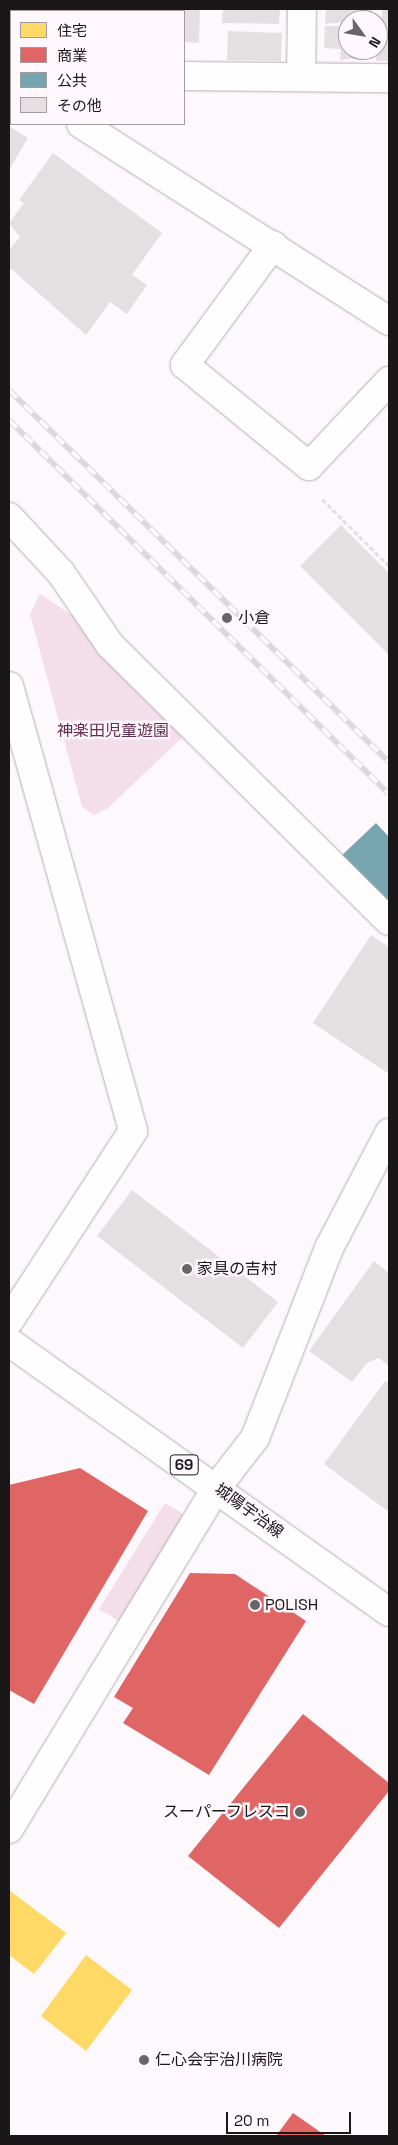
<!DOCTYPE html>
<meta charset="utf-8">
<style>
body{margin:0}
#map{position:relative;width:398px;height:2145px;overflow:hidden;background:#fdf8fb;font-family:"Space Grotesk","Noto Sans JP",sans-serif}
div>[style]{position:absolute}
.green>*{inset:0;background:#f3deea}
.homes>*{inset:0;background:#ffd966}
.shops>*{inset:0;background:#e06666}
.public>*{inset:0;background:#76a5af}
.building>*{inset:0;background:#e4e0e2}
.path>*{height:3px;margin-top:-1.5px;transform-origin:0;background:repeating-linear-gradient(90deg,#e1e0e1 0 5px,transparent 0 7.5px)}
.roads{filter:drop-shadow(0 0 1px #b3afb1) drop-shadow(0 0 1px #b3afb1)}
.street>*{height:28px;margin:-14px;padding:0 14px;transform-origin:14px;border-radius:14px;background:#fffefe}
.secondary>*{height:28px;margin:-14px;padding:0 14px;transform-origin:14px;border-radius:14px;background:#fffefe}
.primary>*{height:28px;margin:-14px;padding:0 14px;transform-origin:14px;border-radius:14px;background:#fffefe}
.rail>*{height:5.5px;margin-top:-2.75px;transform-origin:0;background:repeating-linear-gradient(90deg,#fef7fb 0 11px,#dad9da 0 22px);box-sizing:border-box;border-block:1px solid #dad9da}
.dots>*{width:14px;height:14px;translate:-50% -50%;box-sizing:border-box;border:2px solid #fef7fb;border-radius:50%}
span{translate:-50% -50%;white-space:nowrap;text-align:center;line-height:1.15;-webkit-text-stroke:5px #fef7fb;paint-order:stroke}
.shield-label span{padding:1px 4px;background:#fef7fb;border:1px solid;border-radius:4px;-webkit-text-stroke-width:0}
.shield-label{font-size:15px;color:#1a1719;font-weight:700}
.poi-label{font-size:16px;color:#1a1719}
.left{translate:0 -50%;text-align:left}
.right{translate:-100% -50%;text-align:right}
.park-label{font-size:16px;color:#662d53}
.street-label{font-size:16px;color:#1a1719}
.frame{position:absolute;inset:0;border:10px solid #1a1719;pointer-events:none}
.legend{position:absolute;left:10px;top:10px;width:175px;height:115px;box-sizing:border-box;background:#fef7fb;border:1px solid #a39da1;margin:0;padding:6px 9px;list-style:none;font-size:15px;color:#1a1719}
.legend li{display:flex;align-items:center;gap:10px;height:25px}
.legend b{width:25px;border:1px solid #a39da1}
.north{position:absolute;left:338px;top:10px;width:50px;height:50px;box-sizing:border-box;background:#fef7fb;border:1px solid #a39da1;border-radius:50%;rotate:122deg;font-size:14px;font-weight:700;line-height:20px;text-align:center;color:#1a1719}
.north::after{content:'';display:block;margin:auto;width:18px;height:22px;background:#696668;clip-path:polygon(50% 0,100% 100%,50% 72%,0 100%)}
.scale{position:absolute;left:226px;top:2112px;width:125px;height:22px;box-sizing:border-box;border:2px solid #1a1719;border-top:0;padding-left:6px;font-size:15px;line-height:18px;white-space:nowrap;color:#1a1719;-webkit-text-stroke:4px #fef7fb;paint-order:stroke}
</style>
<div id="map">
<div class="green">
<i style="clip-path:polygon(40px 594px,96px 631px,107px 662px,191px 729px,108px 808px,94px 815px,82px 807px,30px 614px)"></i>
<i style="clip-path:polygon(165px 1503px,182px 1513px,184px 1534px,127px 1626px,99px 1609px)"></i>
</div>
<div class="homes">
<i style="clip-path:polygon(9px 1890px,66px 1933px,34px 1974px,9px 1955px)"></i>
<i style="clip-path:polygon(86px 1955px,132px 1990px,86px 2051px,41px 2016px)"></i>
</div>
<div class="shops">
<i style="clip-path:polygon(80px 1468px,148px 1511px,34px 1704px,9px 1690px,9px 1485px)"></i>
<i style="clip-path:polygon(190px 1573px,235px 1574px,306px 1621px,209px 1775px,123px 1723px,133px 1708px,114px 1697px)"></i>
<i style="clip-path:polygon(303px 1714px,389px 1783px,389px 1791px,279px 1928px,188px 1856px)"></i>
<i style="clip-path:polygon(293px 2113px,326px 2136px,276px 2136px)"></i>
</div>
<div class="public">
<i style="clip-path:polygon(376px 823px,389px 837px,389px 908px,339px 858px)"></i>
</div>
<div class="building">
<i style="clip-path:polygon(9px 9px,38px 11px,11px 11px,9px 40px)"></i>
<i style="clip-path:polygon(46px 9px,100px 9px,100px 11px,46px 11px)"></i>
<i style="clip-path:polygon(136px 9px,200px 9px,199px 43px,184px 42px,184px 11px)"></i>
<i style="clip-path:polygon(223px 9px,280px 9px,279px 24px,222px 23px)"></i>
<i style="clip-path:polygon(326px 9px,372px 9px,372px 20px,325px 24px)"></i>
<i style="clip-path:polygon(382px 9px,389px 9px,389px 31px,382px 31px)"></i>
<i style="clip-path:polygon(325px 26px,348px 26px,348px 50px,375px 50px,375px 56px,340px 60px,341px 49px,324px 48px)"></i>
<i style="clip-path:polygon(228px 31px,282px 33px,281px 61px,227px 60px)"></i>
<i style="clip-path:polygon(378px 34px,389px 34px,389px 61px,376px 61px)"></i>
<i style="clip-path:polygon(9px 126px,28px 138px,9px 170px)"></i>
<i style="clip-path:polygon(53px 153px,162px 233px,132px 275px,147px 285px,127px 314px,110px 302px,86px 335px,9px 267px,9px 250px,20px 237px,9px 223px,24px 203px,19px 200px)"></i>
<i style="clip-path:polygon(341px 525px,389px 573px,389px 655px,300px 566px)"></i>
<i style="clip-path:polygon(371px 935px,389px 947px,389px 1074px,313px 1023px)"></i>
<i style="clip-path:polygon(132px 1190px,278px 1302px,243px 1348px,97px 1236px)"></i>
<i style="clip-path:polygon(374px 1261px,389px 1273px,389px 1366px,379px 1358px,367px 1363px,352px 1382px,309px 1351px)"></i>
<i style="clip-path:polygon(385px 1381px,389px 1383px,389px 1512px,324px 1464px)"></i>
</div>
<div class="path">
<i style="left:322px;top:499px;width:95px;rotate:45deg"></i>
</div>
<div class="roads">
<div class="street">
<i style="left:121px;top:9px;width:2px;rotate:90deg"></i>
<i style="left:184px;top:76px;width:205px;rotate:0.6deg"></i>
<i style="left:301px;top:77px;width:68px;rotate:-89.2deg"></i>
<i style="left:273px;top:245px;width:149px;rotate:126.3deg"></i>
<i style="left:185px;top:365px;width:160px;rotate:39.2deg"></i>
<i style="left:309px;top:466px;width:117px;rotate:-46.7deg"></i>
<i style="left:9px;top:517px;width:76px;rotate:47.1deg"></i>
<i style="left:61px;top:573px;width:87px;rotate:55.8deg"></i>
<i style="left:110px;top:645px;width:392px;rotate:44.7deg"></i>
<i style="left:9px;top:1829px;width:400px;rotate:-58.7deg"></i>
<i style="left:217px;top:1487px;width:62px;rotate:-52.2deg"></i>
<i style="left:255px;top:1438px;width:204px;rotate:-68.7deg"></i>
<i style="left:329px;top:1248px;width:130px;rotate:-62.4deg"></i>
</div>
<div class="secondary">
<i style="left:9px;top:81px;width:2px;rotate:27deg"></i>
<i style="left:81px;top:124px;width:366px;rotate:32.6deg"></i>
<i style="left:9px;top:686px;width:462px;rotate:74.4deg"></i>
<i style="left:133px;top:1131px;width:227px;rotate:123.1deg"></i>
</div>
<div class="primary">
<i style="left:9px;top:1342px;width:466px;rotate:35.4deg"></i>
</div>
</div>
<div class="rail">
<i style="left:9px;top:390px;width:532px;rotate:44.39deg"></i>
<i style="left:9px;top:420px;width:533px;rotate:44.54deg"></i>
</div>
<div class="dots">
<i style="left:227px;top:618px;background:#696668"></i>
<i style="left:187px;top:1269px;background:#696668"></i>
<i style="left:255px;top:1605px;background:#696668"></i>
<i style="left:300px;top:1812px;background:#696668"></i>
<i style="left:144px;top:2060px;background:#696668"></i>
</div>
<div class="shield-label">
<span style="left:184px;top:1465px">69</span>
</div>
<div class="poi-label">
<span class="left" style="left:238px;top:618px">小倉</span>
<span class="left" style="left:197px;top:1269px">家具の吉村</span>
<span class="left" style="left:265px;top:1605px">POLISH</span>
<span class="right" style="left:290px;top:1812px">スーパーフレスコ</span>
<span class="left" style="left:155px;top:2060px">仁心会宇治川病院</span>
</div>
<div class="park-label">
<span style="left:113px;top:731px">神楽田児童遊園</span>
</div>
<div class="street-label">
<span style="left:249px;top:1511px;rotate:36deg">城陽宇治線</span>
</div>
<div class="frame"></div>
<ul class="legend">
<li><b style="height:14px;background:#ffd966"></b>住宅</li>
<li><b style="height:14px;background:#e06666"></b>商業</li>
<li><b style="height:14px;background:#76a5af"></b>公共</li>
<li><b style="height:14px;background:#e4e0e2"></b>その他</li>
</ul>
<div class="north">N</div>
<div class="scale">20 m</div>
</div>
